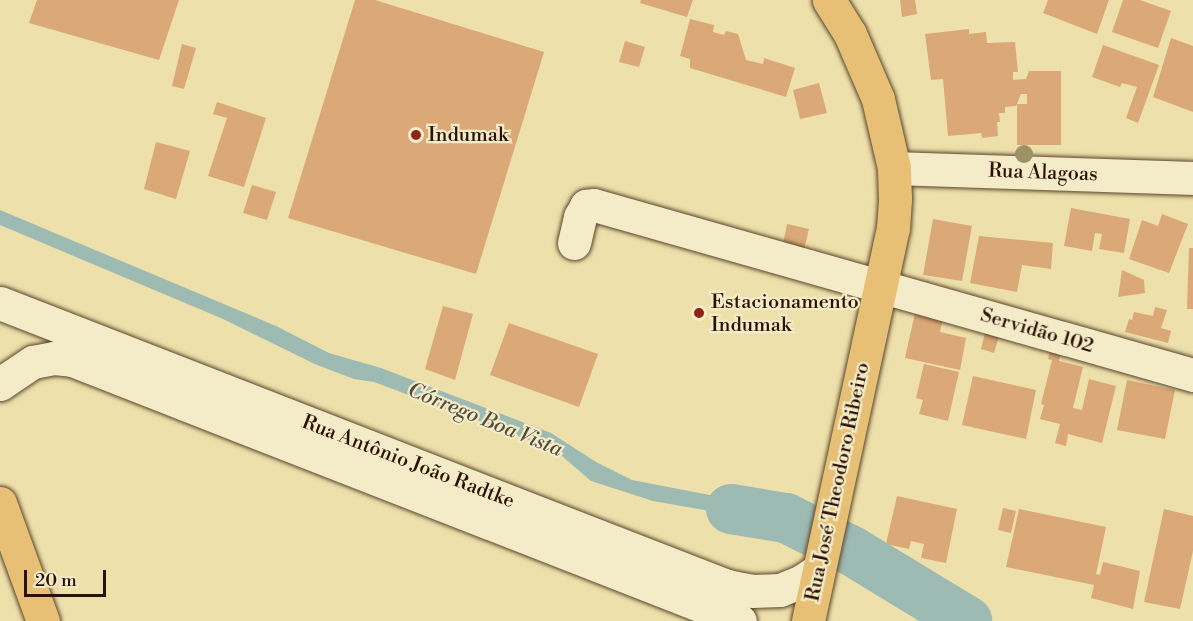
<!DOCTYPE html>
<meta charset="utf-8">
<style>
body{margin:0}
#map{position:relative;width:1193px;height:621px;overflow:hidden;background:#eee0ab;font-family:"Libre Bodoni",serif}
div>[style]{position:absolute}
.water>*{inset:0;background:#9dbbb3}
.river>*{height:50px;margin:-25px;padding:0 25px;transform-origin:25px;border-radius:25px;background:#9dbbb3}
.building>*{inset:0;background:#dba877}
.roads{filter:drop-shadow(0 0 2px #5b452b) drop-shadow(0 0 2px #5b452b)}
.minor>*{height:33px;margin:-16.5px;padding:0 16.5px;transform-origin:16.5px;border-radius:16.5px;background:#f4ebc8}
.major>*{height:33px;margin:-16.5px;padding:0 16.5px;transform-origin:16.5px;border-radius:16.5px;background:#e7c076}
.trees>*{width:18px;height:18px;margin:-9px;border-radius:50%;background:#9e9067}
.dots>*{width:16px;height:16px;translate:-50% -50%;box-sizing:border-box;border:3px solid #f4ebc8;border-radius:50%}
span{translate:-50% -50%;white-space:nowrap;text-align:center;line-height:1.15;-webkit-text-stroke:4.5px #f4ebc8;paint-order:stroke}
.poi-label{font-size:20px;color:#2a1100}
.left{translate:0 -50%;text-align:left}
.street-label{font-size:20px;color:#2a1100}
.water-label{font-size:21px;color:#524c3f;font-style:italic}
.scale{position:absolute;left:24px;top:570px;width:82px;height:27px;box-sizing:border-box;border:3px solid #2a1100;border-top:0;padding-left:8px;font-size:18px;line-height:21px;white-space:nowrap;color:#2a1100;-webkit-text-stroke:4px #f4ebc8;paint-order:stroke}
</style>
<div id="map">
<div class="water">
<i style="clip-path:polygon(0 210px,276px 326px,329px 353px,381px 368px,551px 433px,596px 462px,632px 480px,766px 506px,799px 516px,794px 532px,761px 520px,653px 501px,591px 481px,555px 450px,374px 382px,354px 379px,317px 365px,223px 319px,0 225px)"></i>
<i style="clip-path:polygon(854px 542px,943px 595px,982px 621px,950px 621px,936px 608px,849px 561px)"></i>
</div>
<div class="river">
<i style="left:731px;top:509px;width:56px;rotate:9.3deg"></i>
<i style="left:786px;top:518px;width:74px;rotate:26.6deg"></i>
<i style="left:852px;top:551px;width:135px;rotate:31.3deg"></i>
</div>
<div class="building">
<i style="clip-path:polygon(37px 0,179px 0,159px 60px,29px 23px)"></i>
<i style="clip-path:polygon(355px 0,375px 0,544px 52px,476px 274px,288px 218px)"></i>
<i style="clip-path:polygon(641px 0,693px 0,687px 17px,640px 3px)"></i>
<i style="clip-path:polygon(900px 0,915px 0,917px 14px,902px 17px)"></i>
<i style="clip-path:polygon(1048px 0,1109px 0,1097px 34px,1043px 13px)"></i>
<i style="clip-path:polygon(1123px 0,1140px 0,1171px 11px,1158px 48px,1112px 32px)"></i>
<i style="clip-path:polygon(690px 19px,714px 25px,713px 32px,724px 35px,726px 31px,738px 34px,746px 60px,763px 64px,764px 58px,795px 68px,786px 97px,690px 68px,690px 59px,680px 56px)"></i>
<i style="clip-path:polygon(969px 29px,969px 34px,986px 32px,987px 43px,1015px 42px,1018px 72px,1013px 72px,1013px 80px,1026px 79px,1029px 71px,1061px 71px,1061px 145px,1017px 145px,1017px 104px,1027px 104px,1027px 94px,1021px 94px,1016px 106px,1005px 107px,1005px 113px,999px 113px,1000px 122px,997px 122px,998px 136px,982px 138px,981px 133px,948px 136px,943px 79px,931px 80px,925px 34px)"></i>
<i style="clip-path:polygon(1171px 38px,1193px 46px,1193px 112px,1153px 97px)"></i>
<i style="clip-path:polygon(625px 41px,645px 47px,639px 67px,619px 62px)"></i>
<i style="clip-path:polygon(182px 44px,196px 48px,184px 89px,172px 86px)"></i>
<i style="clip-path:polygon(1103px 45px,1159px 65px,1138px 123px,1126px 118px,1137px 87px,1122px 83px,1120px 87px,1092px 77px)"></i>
<i style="clip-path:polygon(819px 83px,827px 113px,800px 119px,793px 90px)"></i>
<i style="clip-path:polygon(217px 102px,266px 118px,244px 187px,208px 176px,227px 118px,213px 114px)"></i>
<i style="clip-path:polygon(156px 142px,190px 151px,176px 199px,144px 189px)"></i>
<i style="clip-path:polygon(252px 185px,276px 192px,267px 220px,243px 213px)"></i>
<i style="clip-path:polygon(1071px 208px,1130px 219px,1124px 253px,1099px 249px,1102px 234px,1095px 233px,1092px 251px,1064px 246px)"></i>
<i style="clip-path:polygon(1162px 214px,1188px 224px,1169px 273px,1129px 259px,1142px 220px,1158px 226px)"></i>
<i style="clip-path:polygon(933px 219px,972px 226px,962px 281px,923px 275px)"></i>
<i style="clip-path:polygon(787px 224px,809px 229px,804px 250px,783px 244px)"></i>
<i style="clip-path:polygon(979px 236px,1053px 243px,1051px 269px,1022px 265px,1017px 292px,970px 283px)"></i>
<i style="clip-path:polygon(1189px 248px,1193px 248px,1193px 309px,1187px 309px)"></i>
<i style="clip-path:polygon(1122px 270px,1144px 280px,1145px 293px,1118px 297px)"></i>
<i style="clip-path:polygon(443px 306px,473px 314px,455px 380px,425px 369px)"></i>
<i style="clip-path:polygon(1155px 307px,1167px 310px,1161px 328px,1171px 331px,1168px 343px,1125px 332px,1129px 319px,1132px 320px,1134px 312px,1153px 316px)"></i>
<i style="clip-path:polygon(915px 313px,943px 319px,940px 332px,966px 338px,960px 370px,905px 358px)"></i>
<i style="clip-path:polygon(509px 323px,598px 354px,579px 407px,490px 375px)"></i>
<i style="clip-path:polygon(986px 329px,1000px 333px,994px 353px,981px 349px)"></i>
<i style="clip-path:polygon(1051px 346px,1062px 349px,1059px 361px,1083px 367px,1073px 408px,1082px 410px,1089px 379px,1116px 386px,1102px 443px,1068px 434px,1066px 446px,1055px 443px,1060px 424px,1040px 419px,1044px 405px,1041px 404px,1052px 360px,1048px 359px)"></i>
<i style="clip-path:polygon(924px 364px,959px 372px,948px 421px,919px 414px,923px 400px,916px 398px)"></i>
<i style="clip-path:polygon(973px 376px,1036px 390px,1026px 439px,962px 425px)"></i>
<i style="clip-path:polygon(1127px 380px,1175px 390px,1165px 439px,1117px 430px)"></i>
<i style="clip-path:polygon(897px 496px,957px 509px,946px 563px,921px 558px,924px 544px,911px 541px,909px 549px,886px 544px)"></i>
<i style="clip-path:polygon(1003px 508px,1016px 511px,1011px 533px,998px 530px)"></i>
<i style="clip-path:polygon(1019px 509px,1106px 527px,1096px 574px,1100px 575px,1103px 562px,1140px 571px,1133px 609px,1091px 598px,1094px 585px,1006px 567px)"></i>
<i style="clip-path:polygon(1164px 509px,1193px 516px,1193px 551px,1180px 609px,1144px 602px)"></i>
</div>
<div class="roads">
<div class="minor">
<i style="left:894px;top:168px;width:299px;rotate:1.9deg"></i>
<i style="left:574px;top:243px;width:27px;rotate:-77deg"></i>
<i style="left:580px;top:217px;width:13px;rotate:-61deg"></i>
<i style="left:586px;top:206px;width:8px;rotate:-7deg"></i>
<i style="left:594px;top:205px;width:623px;rotate:15.84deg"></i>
<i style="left:0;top:303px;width:780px;rotate:21.27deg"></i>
<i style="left:727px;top:586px;width:25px;rotate:11deg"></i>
<i style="left:752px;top:591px;width:28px;rotate:-2deg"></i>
<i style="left:780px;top:590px;width:24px;rotate:-22deg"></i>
<i style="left:802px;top:581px;width:18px;rotate:-34deg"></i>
<i style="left:0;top:384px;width:40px;rotate:-34deg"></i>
<i style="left:33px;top:362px;width:21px;rotate:-11deg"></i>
<i style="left:54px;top:358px;width:18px;rotate:6deg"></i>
<i style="left:72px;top:360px;width:717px;rotate:21.34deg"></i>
</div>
<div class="major">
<i style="left:0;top:503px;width:126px;rotate:70deg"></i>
<i style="left:808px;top:621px;width:402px;rotate:-77.8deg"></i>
<i style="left:893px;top:228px;width:29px;rotate:-86deg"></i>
<i style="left:895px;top:199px;width:31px;rotate:-92deg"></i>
<i style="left:894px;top:168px;width:71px;rotate:-103.1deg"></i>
<i style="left:878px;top:99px;width:71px;rotate:-113.3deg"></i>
<i style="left:850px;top:34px;width:40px;rotate:-122deg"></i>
</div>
</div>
<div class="trees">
<i style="left:1024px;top:154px"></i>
</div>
<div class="dots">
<i style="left:416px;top:135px;background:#8f2418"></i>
<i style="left:699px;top:313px;background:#8f2418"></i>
</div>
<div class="poi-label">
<span class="left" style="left:428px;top:135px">Indumak</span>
<span class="left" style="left:711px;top:314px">Estacionamento<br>Indumak</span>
</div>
<div class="street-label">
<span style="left:1043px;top:173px;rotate:2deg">Rua Alagoas</span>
<span style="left:1037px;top:331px;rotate:16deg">Servidão 102</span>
<span style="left:408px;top:462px;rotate:21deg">Rua Antônio João Radtke</span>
<span style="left:838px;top:482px;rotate:-78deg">Rua José Theodoro Ribeiro</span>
</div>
<div class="water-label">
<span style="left:485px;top:420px;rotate:22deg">Córrego Boa Vista</span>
</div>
<div class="scale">20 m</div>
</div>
